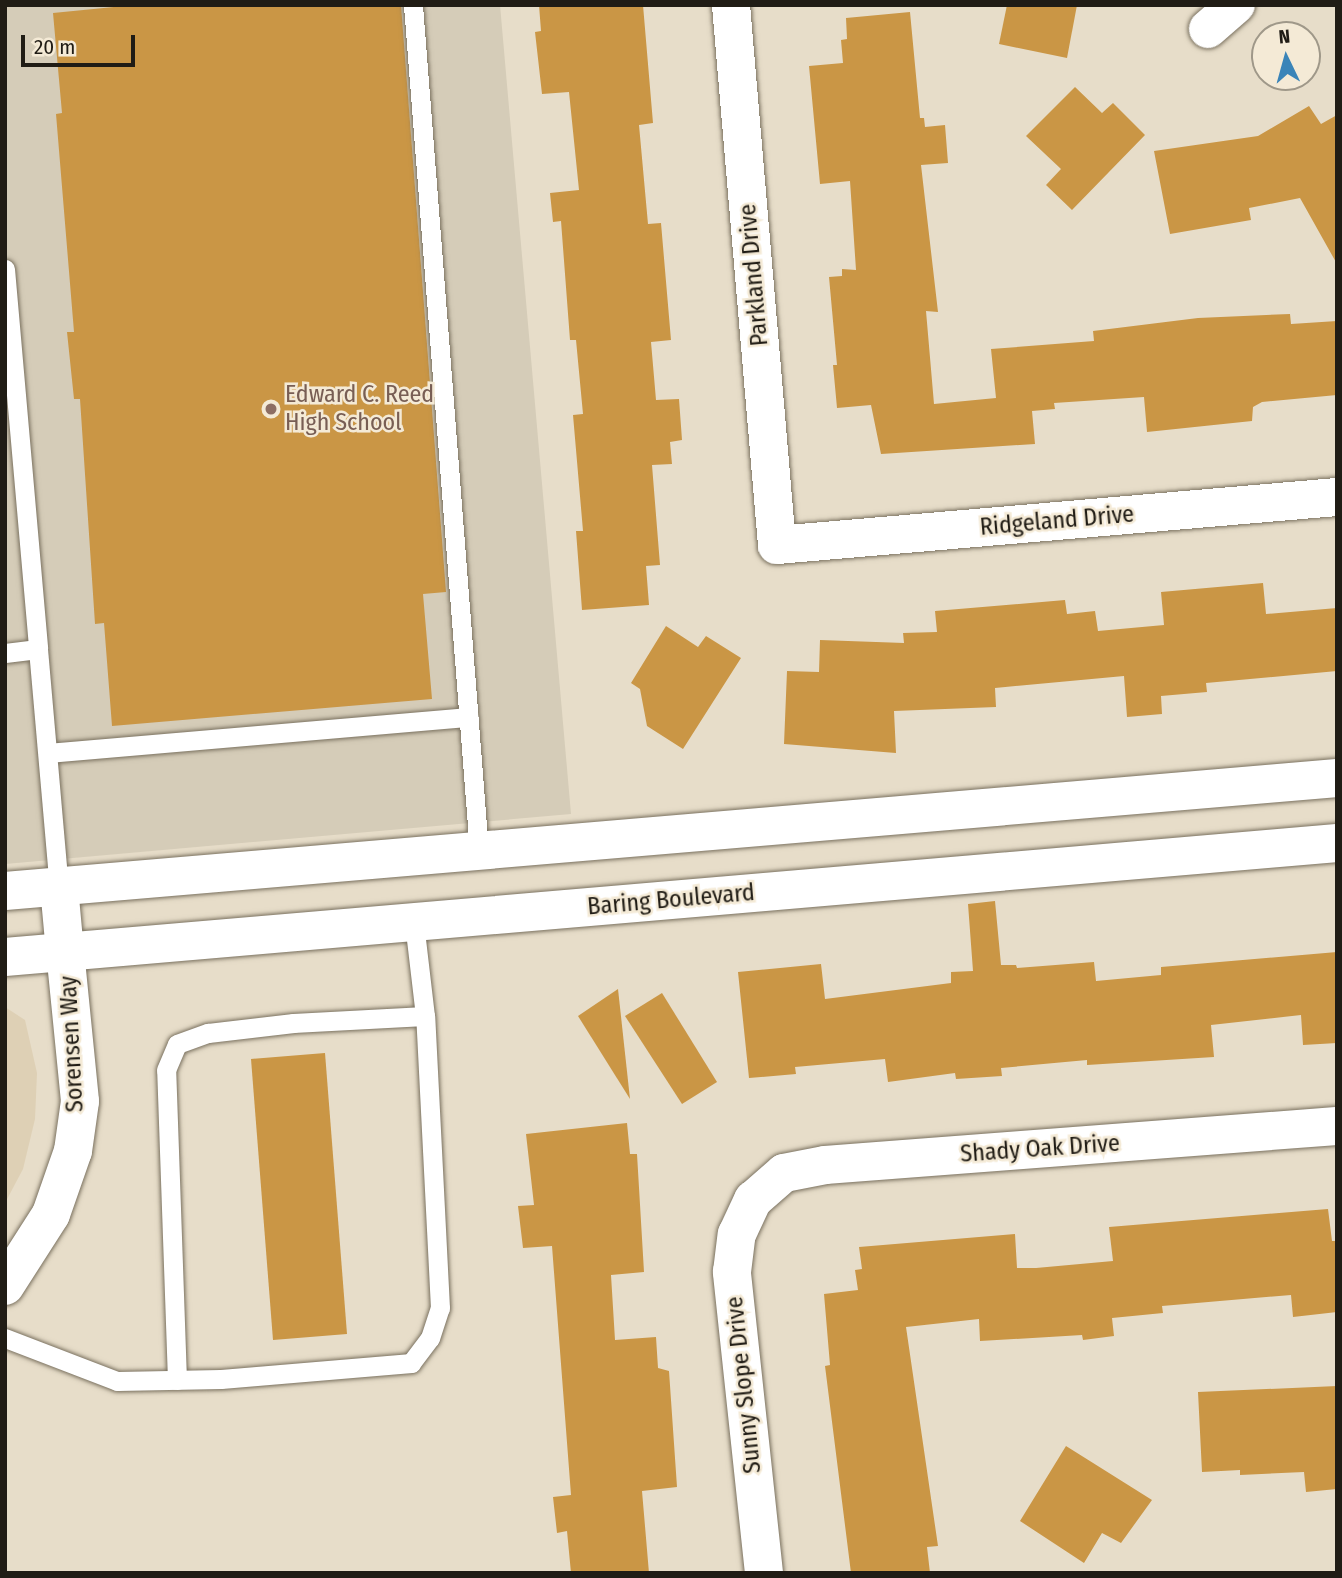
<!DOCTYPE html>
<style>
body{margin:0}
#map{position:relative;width:1342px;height:1578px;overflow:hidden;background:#e7ddc9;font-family:"Fira Sans Condensed",sans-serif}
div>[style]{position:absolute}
.built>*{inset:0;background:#ded0b5}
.education>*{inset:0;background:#d5ccb8}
.building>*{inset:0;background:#ca9645}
.roads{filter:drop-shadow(0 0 2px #7a715f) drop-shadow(0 0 2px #7a715f)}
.service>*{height:19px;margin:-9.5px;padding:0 9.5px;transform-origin:9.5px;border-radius:9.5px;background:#fff}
.minor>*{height:38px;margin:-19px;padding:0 19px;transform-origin:19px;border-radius:19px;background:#fff}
.secondary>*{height:38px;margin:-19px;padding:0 19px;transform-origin:19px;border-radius:19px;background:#fff}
.dots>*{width:19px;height:19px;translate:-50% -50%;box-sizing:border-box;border:4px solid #f4ead6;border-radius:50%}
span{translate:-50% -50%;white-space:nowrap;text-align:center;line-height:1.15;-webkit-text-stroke:5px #f4ead6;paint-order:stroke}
.street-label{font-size:24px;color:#201c15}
.education-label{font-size:24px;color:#785e54}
.left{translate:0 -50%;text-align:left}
.frame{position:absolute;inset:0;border:7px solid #201c15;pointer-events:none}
.north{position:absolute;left:1251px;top:21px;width:70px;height:70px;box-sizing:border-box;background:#f4ead6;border:2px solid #9f9889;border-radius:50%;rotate:355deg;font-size:19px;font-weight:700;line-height:28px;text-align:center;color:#201c15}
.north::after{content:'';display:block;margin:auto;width:24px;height:32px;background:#3a84b8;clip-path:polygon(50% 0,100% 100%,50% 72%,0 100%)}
.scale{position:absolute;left:21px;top:35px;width:114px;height:32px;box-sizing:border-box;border:4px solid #201c15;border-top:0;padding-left:9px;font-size:21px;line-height:24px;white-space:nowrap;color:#201c15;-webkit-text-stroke:5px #f4ead6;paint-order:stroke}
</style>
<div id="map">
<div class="built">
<i style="clip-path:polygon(5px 1007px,25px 1020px,37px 1073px,35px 1119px,23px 1169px,5px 1203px)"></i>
</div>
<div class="education">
<i style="clip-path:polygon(5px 5px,500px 5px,571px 814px,5px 864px)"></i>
</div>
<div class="building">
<i style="clip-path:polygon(134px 5px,401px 5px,446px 592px,423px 594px,432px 699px,112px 726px,104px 623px,95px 624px,80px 399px,74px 399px,67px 332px,74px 332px,56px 114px,62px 113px,53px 13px)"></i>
<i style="clip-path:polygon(539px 5px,643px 5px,653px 123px,639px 125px,648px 224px,661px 223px,671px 340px,651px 342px,656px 400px,679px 399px,682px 440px,670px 442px,672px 464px,652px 465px,660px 565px,646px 566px,649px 605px,582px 610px,576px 531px,583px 531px,573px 415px,583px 414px,576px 340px,570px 340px,561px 221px,553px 222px,550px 193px,579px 190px,569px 92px,542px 94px,535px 32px,541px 31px)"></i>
<i style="clip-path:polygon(1007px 5px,1077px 5px,1067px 58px,999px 44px)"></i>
<i style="clip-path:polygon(910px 12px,920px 118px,924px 118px,925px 127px,945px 125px,948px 163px,921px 165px,938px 312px,926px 311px,934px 404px,996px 398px,991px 349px,1094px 341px,1093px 331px,1198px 318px,1290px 314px,1291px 324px,1337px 321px,1337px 395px,1262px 402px,1253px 407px,1252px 421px,1147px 432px,1144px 397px,1054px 403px,1055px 409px,1032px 411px,1035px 444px,881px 454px,871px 405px,837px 408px,833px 365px,837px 365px,829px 277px,842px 276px,842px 269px,856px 270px,850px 181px,820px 184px,809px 66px,843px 63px,841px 40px,847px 39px,846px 18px)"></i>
<i style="clip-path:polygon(1075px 87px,1102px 113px,1113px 103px,1145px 135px,1072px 210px,1046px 185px,1061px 169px,1026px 136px)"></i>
<i style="clip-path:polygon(1309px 106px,1321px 124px,1337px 115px,1337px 264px,1300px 198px,1249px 208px,1251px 220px,1170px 234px,1154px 151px,1258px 136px)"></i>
<i style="clip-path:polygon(1263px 583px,1266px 614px,1337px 608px,1337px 671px,1206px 683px,1207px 692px,1161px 696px,1162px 714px,1127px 717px,1124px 676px,995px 688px,996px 707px,894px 711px,896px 753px,784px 744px,787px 671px,819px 672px,820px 640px,904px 643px,903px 633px,937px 632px,935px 611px,1065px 600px,1067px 614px,1095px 611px,1098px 631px,1164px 625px,1161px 592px)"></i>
<i style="clip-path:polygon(666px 626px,698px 647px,706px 636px,741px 658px,683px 749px,647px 726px,640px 689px,631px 683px)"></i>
<i style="clip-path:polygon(995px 901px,1001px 965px,1016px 965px,1017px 968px,1094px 962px,1096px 981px,1161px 975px,1161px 967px,1337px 952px,1337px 1043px,1303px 1045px,1301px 1015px,1211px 1025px,1214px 1057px,1087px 1065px,1087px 1060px,1001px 1068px,1002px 1076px,956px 1079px,955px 1073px,888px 1082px,885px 1059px,795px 1067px,796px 1074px,749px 1078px,738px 972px,821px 964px,825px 999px,951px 983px,951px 972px,973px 971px,968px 904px)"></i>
<i style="clip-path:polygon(618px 989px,630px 1099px,578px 1016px)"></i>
<i style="clip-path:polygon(662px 993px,717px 1082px,682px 1104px,625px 1016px)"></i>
<i style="clip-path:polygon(325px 1053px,347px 1334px,273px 1340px,251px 1059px)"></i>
<i style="clip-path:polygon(627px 1123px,630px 1154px,637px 1154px,644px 1272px,611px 1275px,615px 1340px,656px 1337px,658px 1368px,669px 1371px,677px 1487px,642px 1491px,649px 1573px,571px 1573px,567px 1531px,557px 1533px,553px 1497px,571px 1495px,552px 1246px,523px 1248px,518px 1206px,534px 1205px,526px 1134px)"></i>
<i style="clip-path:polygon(1328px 1209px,1332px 1241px,1337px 1241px,1337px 1312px,1293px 1317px,1291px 1295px,1162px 1306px,1163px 1313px,1112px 1318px,1114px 1336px,1083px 1340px,1082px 1335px,980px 1341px,979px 1319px,906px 1327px,938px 1546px,927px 1547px,930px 1573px,851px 1573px,825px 1366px,830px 1365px,824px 1294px,858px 1290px,855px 1270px,862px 1269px,859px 1247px,1015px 1234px,1017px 1268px,1036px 1268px,1113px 1261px,1109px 1227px)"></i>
<i style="clip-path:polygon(1337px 1386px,1337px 1489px,1306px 1492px,1304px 1472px,1240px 1475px,1240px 1470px,1202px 1472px,1198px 1392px)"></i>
<i style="clip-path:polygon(1066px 1446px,1152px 1500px,1121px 1543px,1102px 1533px,1084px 1563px,1020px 1521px)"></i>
</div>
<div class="roads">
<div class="service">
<i style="left:413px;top:5px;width:849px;rotate:85.54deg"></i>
<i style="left:5px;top:269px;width:381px;rotate:85deg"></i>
<i style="left:5px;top:653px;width:33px;rotate:-7deg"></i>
<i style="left:38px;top:649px;width:239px;rotate:85deg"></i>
<i style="left:48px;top:753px;width:422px;rotate:-4.9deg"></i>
<i style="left:5px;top:1338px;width:120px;rotate:21deg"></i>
<i style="left:117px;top:1381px;width:104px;rotate:-1.1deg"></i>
<i style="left:221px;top:1379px;width:191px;rotate:-4.8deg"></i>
<i style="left:411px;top:1363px;width:31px;rotate:-53deg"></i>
<i style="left:430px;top:1338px;width:32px;rotate:-72deg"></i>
<i style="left:440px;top:1308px;width:292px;rotate:-92.9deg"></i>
<i style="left:425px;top:1016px;width:95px;rotate:-96.7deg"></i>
<i style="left:177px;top:1380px;width:310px;rotate:-92deg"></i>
<i style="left:166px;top:1070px;width:28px;rotate:-67deg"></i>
<i style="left:177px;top:1044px;width:33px;rotate:-20deg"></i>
<i style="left:208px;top:1033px;width:86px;rotate:-6.7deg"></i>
<i style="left:293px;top:1023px;width:132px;rotate:-3deg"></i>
</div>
<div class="minor">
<i style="left:731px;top:5px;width:542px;rotate:85.13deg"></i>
<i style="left:777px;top:545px;width:562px;rotate:-4.9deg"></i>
<i style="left:1208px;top:29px;width:37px;rotate:-41deg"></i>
<i style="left:5px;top:1286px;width:85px;rotate:-57.4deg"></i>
<i style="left:51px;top:1214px;width:67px;rotate:-70.8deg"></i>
<i style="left:73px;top:1151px;width:50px;rotate:-82deg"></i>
<i style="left:80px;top:1101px;width:150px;rotate:-95.7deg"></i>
<i style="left:764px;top:1573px;width:303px;rotate:-96.1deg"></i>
<i style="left:732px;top:1272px;width:38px;rotate:-83deg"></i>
<i style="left:737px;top:1234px;width:38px;rotate:-65deg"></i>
<i style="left:753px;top:1200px;width:41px;rotate:-41.1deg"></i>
<i style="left:784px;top:1173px;width:42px;rotate:-11deg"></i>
<i style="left:825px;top:1165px;width:513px;rotate:-4.36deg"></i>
</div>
<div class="secondary">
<i style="left:59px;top:887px;width:65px;rotate:84.7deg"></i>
<i style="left:5px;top:891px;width:1337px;rotate:-4.85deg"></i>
<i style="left:5px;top:957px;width:1337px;rotate:-4.89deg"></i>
</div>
</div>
<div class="dots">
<i style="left:271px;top:409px;background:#8d6e63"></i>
</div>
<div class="street-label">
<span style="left:754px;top:275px;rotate:-95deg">Parkland Drive</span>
<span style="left:1057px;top:521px;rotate:-5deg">Ridgeland Drive</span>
<span style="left:671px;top:900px;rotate:-5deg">Baring Boulevard</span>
<span style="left:72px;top:1044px;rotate:-93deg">Sorensen Way</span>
<span style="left:1040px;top:1149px;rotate:-4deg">Shady Oak Drive</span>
<span style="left:744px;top:1385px;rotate:-96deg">Sunny Slope Drive</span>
</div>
<div class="education-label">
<span class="left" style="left:285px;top:409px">Edward C. Reed<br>High School</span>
</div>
<div class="frame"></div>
<div class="north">N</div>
<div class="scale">20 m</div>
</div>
